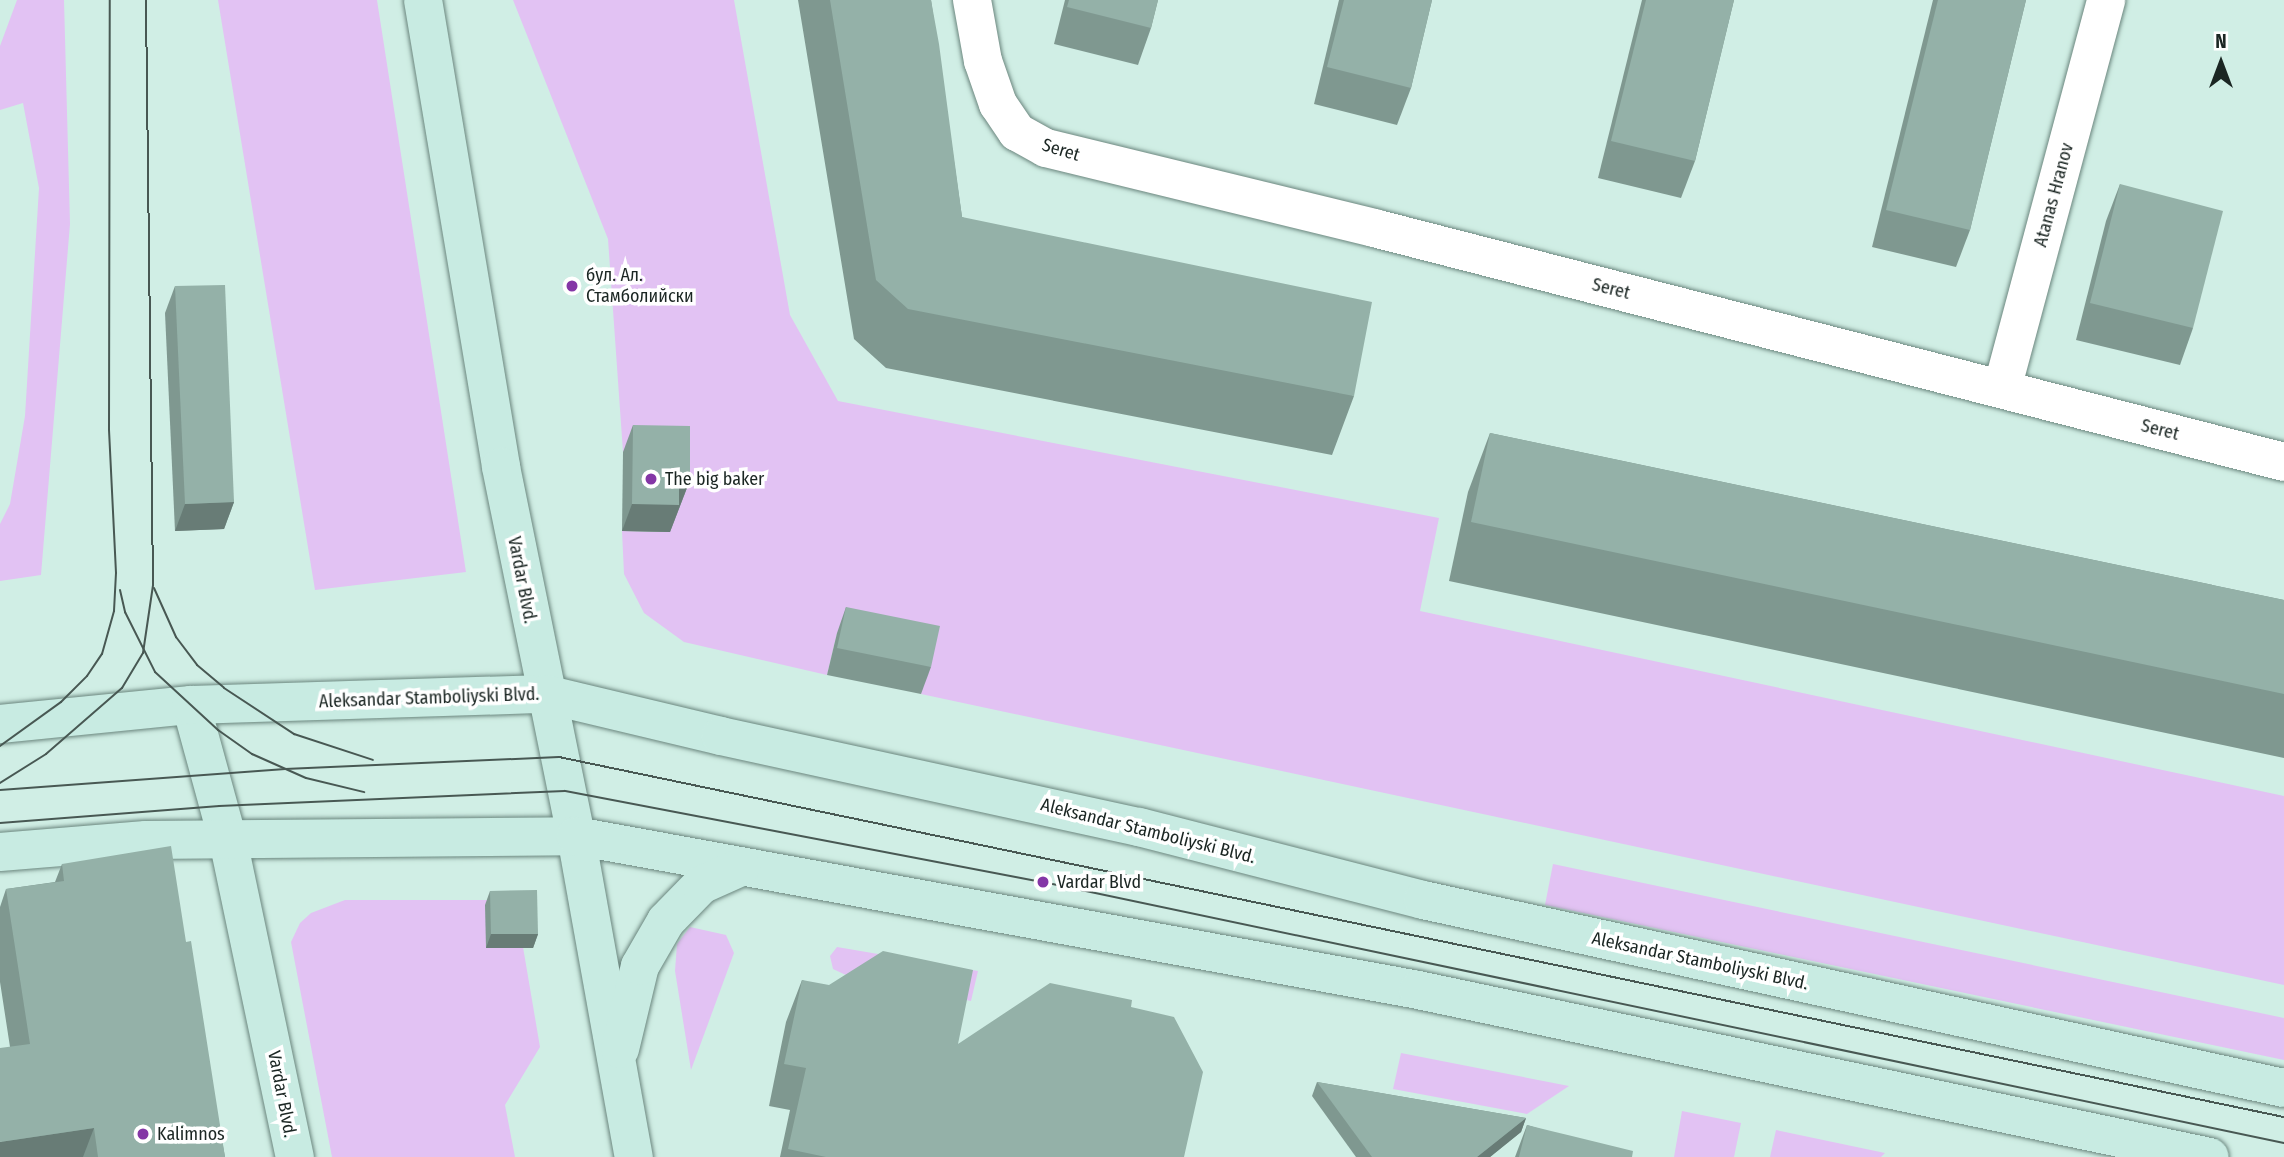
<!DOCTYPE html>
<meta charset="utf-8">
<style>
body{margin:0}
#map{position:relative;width:2284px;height:1157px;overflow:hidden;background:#d0eee5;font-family:"Fira Sans Condensed",sans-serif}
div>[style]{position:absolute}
.green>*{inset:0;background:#e2c2f3}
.roads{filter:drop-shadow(0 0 2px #6b867e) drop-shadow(0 0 2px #6b867e)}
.street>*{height:38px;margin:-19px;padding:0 19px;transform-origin:19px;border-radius:19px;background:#fff}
.secondary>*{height:38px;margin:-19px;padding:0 19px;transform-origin:19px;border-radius:19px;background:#c8ebe2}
.tram>*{height:2px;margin:-1px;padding:0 1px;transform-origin:1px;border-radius:1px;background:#485853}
.wall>*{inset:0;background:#7f9890}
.shaded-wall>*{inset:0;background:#687c76}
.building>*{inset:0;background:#94b1a8}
.dots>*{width:19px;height:19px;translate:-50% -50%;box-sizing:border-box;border:4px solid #fff;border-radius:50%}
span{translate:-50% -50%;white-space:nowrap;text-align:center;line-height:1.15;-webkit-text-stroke:7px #fff;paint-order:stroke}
.street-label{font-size:18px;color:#1b2623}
.poi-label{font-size:18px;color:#1b2623}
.left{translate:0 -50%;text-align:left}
.north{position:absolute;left:2186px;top:28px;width:70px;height:70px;-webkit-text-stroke:5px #fff;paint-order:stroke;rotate:0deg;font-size:19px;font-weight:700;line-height:28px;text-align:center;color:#1b2623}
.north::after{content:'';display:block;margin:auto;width:24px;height:32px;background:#1b2623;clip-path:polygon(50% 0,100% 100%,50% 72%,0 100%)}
</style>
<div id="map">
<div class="green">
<i style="clip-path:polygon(17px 0,64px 0,70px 224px,41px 575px,0 581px,0 524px,10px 504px,25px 416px,39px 188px,23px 103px,0 110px,0 46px)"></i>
<i style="clip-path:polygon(218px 0,377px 0,466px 572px,315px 590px)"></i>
<i style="clip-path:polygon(513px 0,734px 0,790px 315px,838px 401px,1439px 518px,1420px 611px,2284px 796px,2284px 985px,921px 694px,930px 653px,837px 633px,827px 675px,684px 642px,644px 613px,624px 574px,622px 531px,669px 532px,680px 452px,623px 452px,608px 239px)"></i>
<i style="clip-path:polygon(1553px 864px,2284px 1018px,2284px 1060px,1545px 905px)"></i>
<i style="clip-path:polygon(345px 900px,515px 900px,540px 1047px,505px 1105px,515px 1157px,332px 1157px,291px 942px,300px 923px,311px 913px)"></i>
<i style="clip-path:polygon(690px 927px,726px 935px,734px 953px,691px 1070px,675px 971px,677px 944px)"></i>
<i style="clip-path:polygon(837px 947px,978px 971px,971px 1001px,848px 976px,833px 969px,830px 956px)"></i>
<i style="clip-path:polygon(1401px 1053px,1569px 1086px,1527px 1114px,1393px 1089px)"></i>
<i style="clip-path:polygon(1682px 1111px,1741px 1123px,1734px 1157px,1674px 1157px)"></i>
<i style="clip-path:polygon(1776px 1130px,1885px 1153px,1881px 1157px,1770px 1157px)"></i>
</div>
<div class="roads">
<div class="street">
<i style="left:972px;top:0;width:62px;rotate:79.8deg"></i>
<i style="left:983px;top:61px;width:46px;rotate:70.8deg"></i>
<i style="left:998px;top:104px;width:34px;rotate:56deg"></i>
<i style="left:1017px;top:132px;width:33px;rotate:29deg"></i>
<i style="left:1046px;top:148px;width:338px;rotate:13.7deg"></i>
<i style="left:1374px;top:228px;width:940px;rotate:14.42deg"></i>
<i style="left:2002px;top:389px;width:403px;rotate:-75deg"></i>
</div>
<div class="secondary">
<i style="left:423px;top:0;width:473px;rotate:80.5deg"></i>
<i style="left:501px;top:467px;width:377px;rotate:78.5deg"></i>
<i style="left:576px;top:836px;width:326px;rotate:79.8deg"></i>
<i style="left:191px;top:705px;width:140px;rotate:74.7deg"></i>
<i style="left:228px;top:840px;width:324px;rotate:78.1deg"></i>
<i style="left:0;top:724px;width:192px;rotate:-5.7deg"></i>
<i style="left:191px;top:705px;width:354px;rotate:-1.8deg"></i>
<i style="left:545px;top:694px;width:181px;rotate:13.4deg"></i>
<i style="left:721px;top:736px;width:428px;rotate:12.3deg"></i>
<i style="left:1139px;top:827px;width:293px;rotate:14.4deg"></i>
<i style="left:1423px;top:900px;width:881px;rotate:12.32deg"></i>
<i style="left:0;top:852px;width:146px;rotate:-4.7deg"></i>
<i style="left:146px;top:840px;width:430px;rotate:-0.5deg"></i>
<i style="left:576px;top:836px;width:856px;rotate:10.36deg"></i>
<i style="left:1418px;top:990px;width:809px;rotate:11.91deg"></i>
<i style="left:620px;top:1049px;width:85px;rotate:-76.5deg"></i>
<i style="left:640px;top:966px;width:52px;rotate:-60deg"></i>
<i style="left:666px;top:921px;width:50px;rotate:-45.8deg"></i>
<i style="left:701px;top:885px;width:44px;rotate:-24.2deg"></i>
</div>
</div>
<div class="tram">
<i style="left:154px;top:588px;width:54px;rotate:65.8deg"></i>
<i style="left:176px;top:637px;width:35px;rotate:53deg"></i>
<i style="left:197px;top:665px;width:35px;rotate:40deg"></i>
<i style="left:224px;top:688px;width:84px;rotate:33.3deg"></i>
<i style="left:294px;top:734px;width:83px;rotate:18.2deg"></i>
<i style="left:120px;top:590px;width:23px;rotate:77deg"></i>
<i style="left:125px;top:612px;width:67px;rotate:63.4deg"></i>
<i style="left:155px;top:672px;width:86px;rotate:42.6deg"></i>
<i style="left:218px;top:730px;width:42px;rotate:35.2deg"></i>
<i style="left:252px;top:754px;width:59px;rotate:24deg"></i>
<i style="left:306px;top:778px;width:60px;rotate:13.6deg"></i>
<i style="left:0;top:746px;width:75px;rotate:-35.8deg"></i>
<i style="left:61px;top:702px;width:37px;rotate:-45deg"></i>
<i style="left:87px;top:676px;width:27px;rotate:-56deg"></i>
<i style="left:102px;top:654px;width:45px;rotate:-74.4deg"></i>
<i style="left:114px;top:611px;width:38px;rotate:-87deg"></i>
<i style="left:116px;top:573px;width:144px;rotate:-92.8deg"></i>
<i style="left:109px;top:429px;width:429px;rotate:-89.9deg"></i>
<i style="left:0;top:783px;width:54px;rotate:-32.2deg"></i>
<i style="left:46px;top:754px;width:101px;rotate:-41deg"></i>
<i style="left:122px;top:688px;width:41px;rotate:-59deg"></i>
<i style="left:143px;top:653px;width:69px;rotate:-81.6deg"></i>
<i style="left:153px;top:585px;width:585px;rotate:-90.69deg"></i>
<i style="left:0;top:790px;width:286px;rotate:-4.2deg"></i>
<i style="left:285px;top:769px;width:274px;rotate:-2.5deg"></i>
<i style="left:559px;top:757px;width:1762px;rotate:11.79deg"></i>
<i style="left:0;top:823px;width:220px;rotate:-4.4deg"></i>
<i style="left:219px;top:806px;width:346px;rotate:-2.5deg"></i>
<i style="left:565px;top:791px;width:487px;rotate:10.8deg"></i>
<i style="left:1043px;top:882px;width:1268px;rotate:11.88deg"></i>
</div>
<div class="wall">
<i style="clip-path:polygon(798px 0,931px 0,962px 217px,1354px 396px,1332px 455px,886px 368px,854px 339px)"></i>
<i style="clip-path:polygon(1065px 0,1158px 0,1151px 28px,1138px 65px,1054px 44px)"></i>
<i style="clip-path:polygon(1339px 0,1432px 0,1411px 88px,1397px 125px,1314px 104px)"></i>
<i style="clip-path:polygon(1642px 0,1734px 0,1695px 161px,1681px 198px,1598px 178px)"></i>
<i style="clip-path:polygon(1933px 0,2026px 0,1970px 230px,1956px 267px,1872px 247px)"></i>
<i style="clip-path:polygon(2120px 184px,2193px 328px,2180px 365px,2076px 340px,2106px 221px)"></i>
<i style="clip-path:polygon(175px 286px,234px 502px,224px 529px,175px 531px,165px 313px)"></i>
<i style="clip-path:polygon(633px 425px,690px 480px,670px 532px,622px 531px,623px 452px)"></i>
<i style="clip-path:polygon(1490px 433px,2284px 600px,2284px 758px,1449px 581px,1468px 492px)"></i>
<i style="clip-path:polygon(846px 607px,931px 667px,921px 694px,827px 675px,837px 633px)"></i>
<i style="clip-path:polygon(62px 864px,186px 942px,225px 1157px,0 1157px,10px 1047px,0 982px,0 907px,6px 889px,55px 882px)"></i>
<i style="clip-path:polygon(490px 891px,538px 934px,533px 948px,486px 948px,485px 905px)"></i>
<i style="clip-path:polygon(802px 980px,958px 1044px,1131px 1007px,1184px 1157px,780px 1157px,790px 1110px,769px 1106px,786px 1022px)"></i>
<i style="clip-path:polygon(1317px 1082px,1526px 1118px,1521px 1132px,1490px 1157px,1356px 1157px,1312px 1096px)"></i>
<i style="clip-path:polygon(1527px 1125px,1632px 1157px,1515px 1157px)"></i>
</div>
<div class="shaded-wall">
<i style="clip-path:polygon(679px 480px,690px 480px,670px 532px,622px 531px,632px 504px)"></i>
<i style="clip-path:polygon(234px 502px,224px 529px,175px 531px,185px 504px)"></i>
<i style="clip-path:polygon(491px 934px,538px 934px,533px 948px,486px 948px)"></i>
<i style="clip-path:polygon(1526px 1118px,1521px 1132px,1490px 1157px,1477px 1157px)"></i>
<i style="clip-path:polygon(94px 1128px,83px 1157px,0 1157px,0 1142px)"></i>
</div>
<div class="building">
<i style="clip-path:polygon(830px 0,931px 0,939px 44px,962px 217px,1372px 302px,1354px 396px,908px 309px,876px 280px)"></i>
<i style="clip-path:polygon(1069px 0,1158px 0,1151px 28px,1067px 7px)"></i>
<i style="clip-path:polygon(1344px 0,1432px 0,1411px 88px,1327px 67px)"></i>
<i style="clip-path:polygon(1646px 0,1734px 0,1695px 161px,1611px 141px)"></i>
<i style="clip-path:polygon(1938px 0,2026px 0,1970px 230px,1886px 210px)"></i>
<i style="clip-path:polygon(2120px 184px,2223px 211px,2193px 328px,2090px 303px)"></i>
<i style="clip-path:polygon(225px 285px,234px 502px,185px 504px,175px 286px)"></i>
<i style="clip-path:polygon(633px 425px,690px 426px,690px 480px,679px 480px,679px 505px,632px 504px)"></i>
<i style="clip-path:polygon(1490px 433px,2284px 600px,2284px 694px,1471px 522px)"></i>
<i style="clip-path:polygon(846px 607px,940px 626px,931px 667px,837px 648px)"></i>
<i style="clip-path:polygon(171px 846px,186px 942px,191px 941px,225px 1157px,98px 1157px,94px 1128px,0 1142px,0 1048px,30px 1044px,6px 889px,64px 881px,62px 864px)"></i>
<i style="clip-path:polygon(537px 890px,538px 934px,491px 934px,490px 891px)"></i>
<i style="clip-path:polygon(883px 951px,973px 970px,958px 1044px,1050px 983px,1132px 1000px,1131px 1007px,1174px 1017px,1203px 1072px,1184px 1157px,826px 1157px,788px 1149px,806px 1068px,784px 1064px,802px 980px,829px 985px)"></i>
<i style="clip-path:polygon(1317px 1082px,1526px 1118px,1477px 1157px,1372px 1157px)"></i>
<i style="clip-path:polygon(1527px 1125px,1633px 1151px,1632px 1157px,1519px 1157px)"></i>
</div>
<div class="dots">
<i style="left:572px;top:286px;background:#8436a6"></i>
<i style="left:651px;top:479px;background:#8436a6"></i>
<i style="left:1043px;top:882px;background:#8436a6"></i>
<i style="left:143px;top:1134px;background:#8436a6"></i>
</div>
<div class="street-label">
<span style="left:1061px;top:150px;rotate:17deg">Seret</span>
<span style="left:2054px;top:195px;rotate:-75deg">Atanas Hranov</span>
<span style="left:1611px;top:289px;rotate:14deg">Seret</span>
<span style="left:2160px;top:430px;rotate:14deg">Seret</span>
<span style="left:522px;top:580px;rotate:79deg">Vardar Blvd.</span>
<span style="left:429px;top:698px;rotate:-2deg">Aleksandar Stamboliyski Blvd.</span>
<span style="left:1148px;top:831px;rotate:14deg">Aleksandar Stamboliyski Blvd.</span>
<span style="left:1700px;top:961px;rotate:12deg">Aleksandar Stamboliyski Blvd.</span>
<span style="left:282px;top:1094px;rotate:79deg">Vardar Blvd.</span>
</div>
<div class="poi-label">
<span class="left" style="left:586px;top:286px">бул. Ал.<br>Стамболийски</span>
<span class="left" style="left:665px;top:479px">The big baker</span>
<span class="left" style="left:1057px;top:882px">Vardar Blvd</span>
<span class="left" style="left:157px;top:1134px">Kalimnos</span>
</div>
<div class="north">N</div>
</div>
